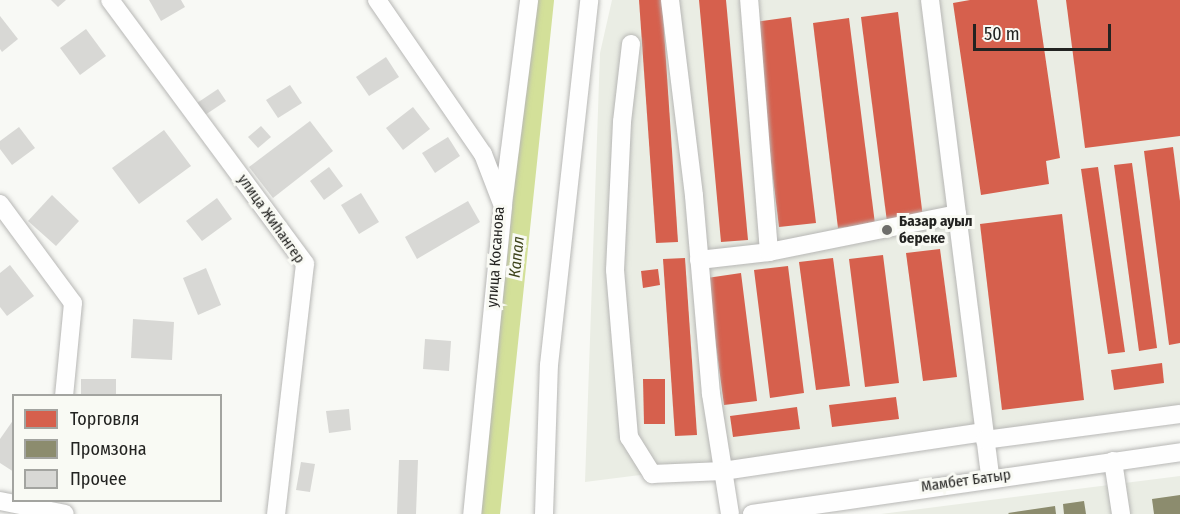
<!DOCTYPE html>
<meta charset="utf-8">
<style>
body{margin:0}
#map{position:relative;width:1180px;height:514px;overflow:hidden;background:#f8f9f5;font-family:"Fira Sans Condensed",sans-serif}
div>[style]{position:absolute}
.built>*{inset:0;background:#eaede4}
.shops>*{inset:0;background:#d6604d}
.industry>*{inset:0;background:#8c8c6e}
.canal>*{height:20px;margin:-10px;padding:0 10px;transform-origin:10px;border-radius:10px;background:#d3e099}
.building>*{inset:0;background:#d8d8d5}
.roads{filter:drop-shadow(0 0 2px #b7b7b5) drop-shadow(0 0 2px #b7b7b5)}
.minor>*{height:18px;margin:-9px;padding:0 9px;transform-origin:9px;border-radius:9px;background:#fefefe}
.dots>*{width:16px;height:16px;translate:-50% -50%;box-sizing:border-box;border:3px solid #f9faf4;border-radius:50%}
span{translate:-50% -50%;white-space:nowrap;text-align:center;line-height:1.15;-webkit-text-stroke:6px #f9faf4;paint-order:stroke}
.street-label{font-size:15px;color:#232321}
.poi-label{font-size:15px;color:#232321;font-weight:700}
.left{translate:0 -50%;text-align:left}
.water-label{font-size:16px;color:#3d431a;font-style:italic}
.legend{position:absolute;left:12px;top:394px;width:210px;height:108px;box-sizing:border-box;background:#f9faf4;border:2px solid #a3a4a0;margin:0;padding:8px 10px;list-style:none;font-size:18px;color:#232321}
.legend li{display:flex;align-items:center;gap:12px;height:30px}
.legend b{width:30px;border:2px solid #a3a4a0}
.scale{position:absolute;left:973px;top:24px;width:138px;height:27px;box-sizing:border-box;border:3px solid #232321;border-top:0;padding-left:8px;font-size:18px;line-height:21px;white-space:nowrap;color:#232321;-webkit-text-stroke:4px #f9faf4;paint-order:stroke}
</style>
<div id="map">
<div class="built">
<i style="clip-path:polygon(612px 0,1180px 0,1180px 406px,585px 482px,600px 53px)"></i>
<i style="clip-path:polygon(1180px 476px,1180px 514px,881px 514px)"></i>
</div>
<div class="shops">
<i style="clip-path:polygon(639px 0,662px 0,678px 242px,656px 243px)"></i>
<i style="clip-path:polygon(699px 0,726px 0,748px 240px,721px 242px)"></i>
<i style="clip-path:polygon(970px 0,1037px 0,1060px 158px,1046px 161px,1049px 184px,981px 195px,953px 3px)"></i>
<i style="clip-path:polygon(1066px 0,1180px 0,1180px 136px,1085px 148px)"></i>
<i style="clip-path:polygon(898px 12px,923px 218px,887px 222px,861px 17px)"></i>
<i style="clip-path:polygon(791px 17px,816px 223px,779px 227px,754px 22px)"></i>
<i style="clip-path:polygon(849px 18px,875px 224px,838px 228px,813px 23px)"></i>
<i style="clip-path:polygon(1173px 147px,1180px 201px,1180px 343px,1169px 345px,1144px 151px)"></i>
<i style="clip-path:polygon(1132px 163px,1157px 348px,1139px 351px,1114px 165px)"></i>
<i style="clip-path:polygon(1098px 167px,1125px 352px,1108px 354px,1081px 169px)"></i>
<i style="clip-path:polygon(1062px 214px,1084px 400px,1002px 410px,980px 224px)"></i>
<i style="clip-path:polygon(940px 249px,957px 377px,923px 381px,906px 253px)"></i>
<i style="clip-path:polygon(883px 255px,899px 383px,865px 387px,849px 259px)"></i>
<i style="clip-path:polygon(685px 258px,697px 435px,675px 436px,663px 259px)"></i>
<i style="clip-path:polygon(833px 258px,850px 386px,816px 390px,799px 262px)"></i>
<i style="clip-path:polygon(788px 266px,804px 393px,770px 398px,754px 270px)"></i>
<i style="clip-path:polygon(658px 269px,660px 285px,643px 288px,641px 271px)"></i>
<i style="clip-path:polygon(741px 273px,757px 401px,724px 405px,707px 278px)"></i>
<i style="clip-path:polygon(1162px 363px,1164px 383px,1114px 390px,1111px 370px)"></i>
<i style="clip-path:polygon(643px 379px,665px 379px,665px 424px,644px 424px)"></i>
<i style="clip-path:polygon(896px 397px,899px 419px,832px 427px,829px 405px)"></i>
<i style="clip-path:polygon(797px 407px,800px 429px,733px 437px,730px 416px)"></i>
</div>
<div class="industry">
<i style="clip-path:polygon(1180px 495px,1180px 514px,1154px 514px,1152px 499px)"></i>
<i style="clip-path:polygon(1084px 501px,1086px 514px,1064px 514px,1063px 504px)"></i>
<i style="clip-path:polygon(1055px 506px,1056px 514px,1009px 514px,1008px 513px)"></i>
</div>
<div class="canal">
<i style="left:490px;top:514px;width:517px;rotate:-84deg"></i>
</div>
<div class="building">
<i style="clip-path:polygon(51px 0,66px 0,58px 7px)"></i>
<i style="clip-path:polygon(149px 0,181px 0,185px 7px,161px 21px)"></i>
<i style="clip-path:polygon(0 16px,18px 39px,2px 52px,0 49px)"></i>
<i style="clip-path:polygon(86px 29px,106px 56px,80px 75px,60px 48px)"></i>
<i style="clip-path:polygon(386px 57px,399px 77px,369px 96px,356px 77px)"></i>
<i style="clip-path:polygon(290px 85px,302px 103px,278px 118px,266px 100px)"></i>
<i style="clip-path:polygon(218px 89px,226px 101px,205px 115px,197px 103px)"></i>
<i style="clip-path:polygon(413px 107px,430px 129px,403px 150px,386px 128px)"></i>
<i style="clip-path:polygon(310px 121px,333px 151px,273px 198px,249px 167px)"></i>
<i style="clip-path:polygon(261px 126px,271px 137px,258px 148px,248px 137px)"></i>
<i style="clip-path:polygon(19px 127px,35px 148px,12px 165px,0 149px,0 141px)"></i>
<i style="clip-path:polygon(164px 130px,191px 166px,139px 204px,112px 168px)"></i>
<i style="clip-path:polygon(448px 137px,460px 156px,435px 173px,422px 153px)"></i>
<i style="clip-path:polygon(329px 167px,343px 186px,324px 200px,310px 181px)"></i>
<i style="clip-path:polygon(361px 193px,379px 222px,359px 234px,341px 205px)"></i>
<i style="clip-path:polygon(52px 195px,79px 221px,56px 246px,28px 221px)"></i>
<i style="clip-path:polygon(217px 198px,232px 219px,202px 241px,186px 221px)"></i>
<i style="clip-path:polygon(468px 201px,480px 222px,417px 259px,405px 237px)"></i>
<i style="clip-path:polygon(10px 265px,34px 296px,7px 316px,0 307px,0 273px)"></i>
<i style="clip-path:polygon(206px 268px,221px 305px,198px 315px,183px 278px)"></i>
<i style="clip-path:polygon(133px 319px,174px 322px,172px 360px,131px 358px)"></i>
<i style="clip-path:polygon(425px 339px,451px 341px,449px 371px,423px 369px)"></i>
<i style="clip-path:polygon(81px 379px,116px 379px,116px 396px,81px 396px)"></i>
<i style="clip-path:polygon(349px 409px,351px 430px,329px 433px,326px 411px)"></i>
<i style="clip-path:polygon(14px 419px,14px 472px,0 463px,0 439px)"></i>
<i style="clip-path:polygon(399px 460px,418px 460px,416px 514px,397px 514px)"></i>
<i style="clip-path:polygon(301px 462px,315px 464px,310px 492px,296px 490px)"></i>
</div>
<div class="roads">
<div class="minor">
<i style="left:110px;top:0;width:328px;rotate:53.5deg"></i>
<i style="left:305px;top:264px;width:252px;rotate:96.6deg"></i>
<i style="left:377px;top:0;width:187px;rotate:55.5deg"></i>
<i style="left:483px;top:154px;width:56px;rotate:69deg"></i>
<i style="left:503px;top:206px;width:310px;rotate:95.7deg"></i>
<i style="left:670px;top:0;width:197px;rotate:83deg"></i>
<i style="left:694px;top:196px;width:199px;rotate:85.1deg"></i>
<i style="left:711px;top:394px;width:121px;rotate:81deg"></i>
<i style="left:930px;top:0;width:481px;rotate:82.8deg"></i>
<i style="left:631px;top:44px;width:79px;rotate:96.6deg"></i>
<i style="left:622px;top:122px;width:148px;rotate:92.7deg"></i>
<i style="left:615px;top:270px;width:168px;rotate:85.2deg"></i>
<i style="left:629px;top:437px;width:44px;rotate:58.1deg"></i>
<i style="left:652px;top:474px;width:71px;rotate:-2.4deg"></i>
<i style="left:723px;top:471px;width:264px;rotate:-8.5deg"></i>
<i style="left:0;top:204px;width:123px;rotate:53.6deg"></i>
<i style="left:73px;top:303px;width:93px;rotate:95.5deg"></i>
<i style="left:503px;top:204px;width:206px;rotate:-82.7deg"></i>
<i style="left:769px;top:252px;width:192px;rotate:-11.4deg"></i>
<i style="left:699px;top:260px;width:70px;rotate:-6.5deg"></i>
<i style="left:769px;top:252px;width:253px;rotate:-94.5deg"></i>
<i style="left:985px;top:440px;width:197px;rotate:-7.6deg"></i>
<i style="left:1113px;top:461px;width:54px;rotate:81.4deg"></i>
<i style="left:0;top:501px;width:66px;rotate:11.3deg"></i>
<i style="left:544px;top:514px;width:149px;rotate:-88.1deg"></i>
<i style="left:549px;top:365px;width:367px;rotate:-83.7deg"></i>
<i style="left:752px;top:514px;width:432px;rotate:-8.2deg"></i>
</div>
</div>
<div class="dots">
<i style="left:887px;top:230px;background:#6e6e6b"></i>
</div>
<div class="street-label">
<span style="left:271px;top:219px;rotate:55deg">улица Жиhангер</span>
<span style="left:496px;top:257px;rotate:-86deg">улица Косанова</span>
<span style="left:966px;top:481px;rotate:-8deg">Мамбет Батыр</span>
</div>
<div class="poi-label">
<span class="left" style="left:899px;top:230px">Базар ауыл<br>береке</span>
</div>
<div class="water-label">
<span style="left:517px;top:257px;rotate:-84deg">Капал</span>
</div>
<ul class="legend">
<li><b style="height:16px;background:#d6604d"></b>Торговля</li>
<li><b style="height:16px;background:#8c8c6e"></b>Промзона</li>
<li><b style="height:16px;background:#d8d8d5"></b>Прочее</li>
</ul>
<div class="scale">50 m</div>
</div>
